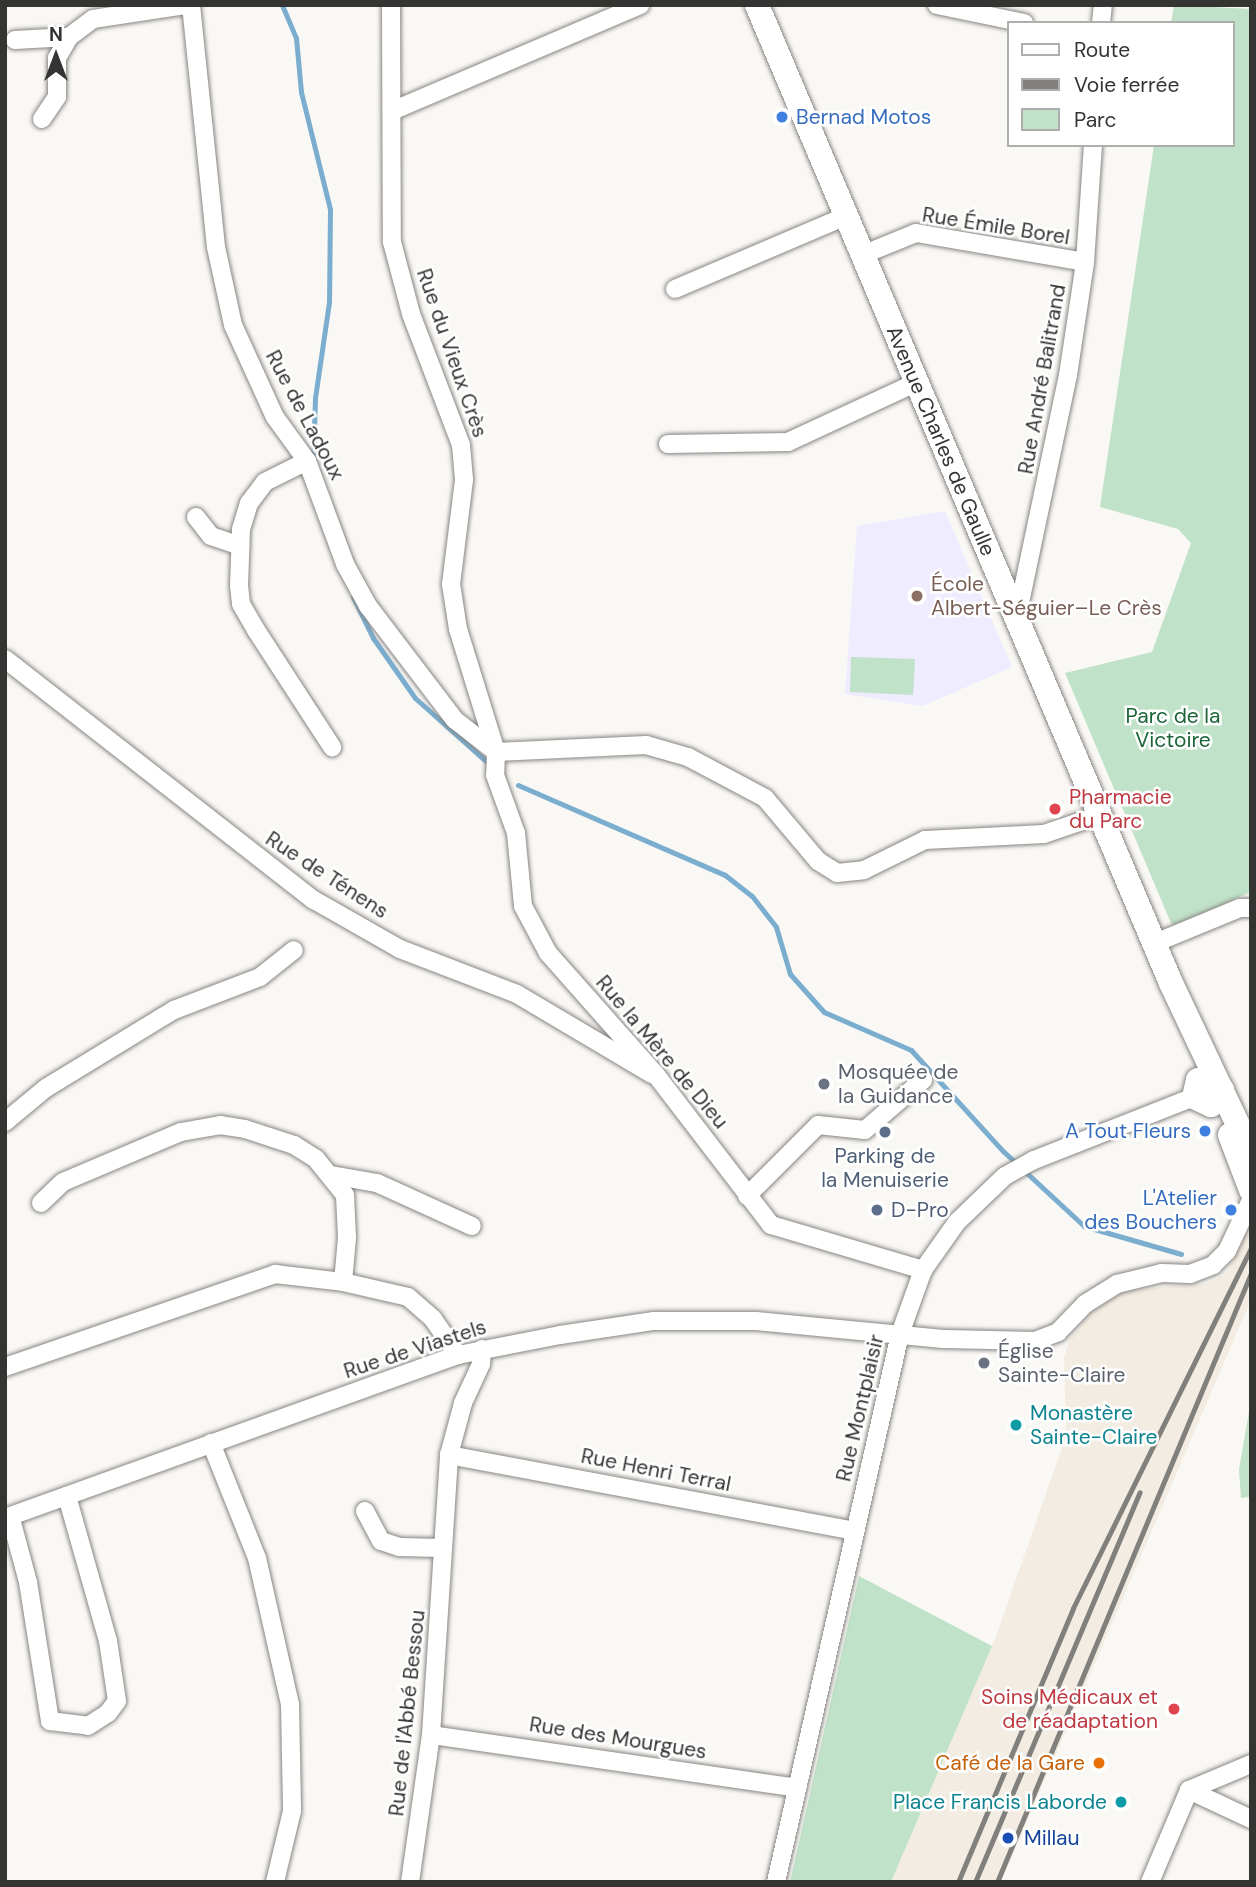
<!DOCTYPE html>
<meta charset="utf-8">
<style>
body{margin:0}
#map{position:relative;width:1256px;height:1887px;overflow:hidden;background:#faf8f5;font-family:"DM Sans",sans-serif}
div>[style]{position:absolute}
.built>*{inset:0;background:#f3ece2}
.education>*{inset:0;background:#eeecfe}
.green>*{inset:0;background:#c0e2c8}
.stream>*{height:5px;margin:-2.5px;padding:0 2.5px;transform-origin:2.5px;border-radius:2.5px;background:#7badce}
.roads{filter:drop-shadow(0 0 2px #878582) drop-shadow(0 0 2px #878582)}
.street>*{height:18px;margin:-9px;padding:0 9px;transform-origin:9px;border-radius:9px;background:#fff}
.secondary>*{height:24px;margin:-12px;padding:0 12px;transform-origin:12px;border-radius:12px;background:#fff}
.rail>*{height:5px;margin:-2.5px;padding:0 2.5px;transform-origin:2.5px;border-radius:2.5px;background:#81807d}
.dots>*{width:19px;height:19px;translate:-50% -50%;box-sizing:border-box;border:4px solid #fff;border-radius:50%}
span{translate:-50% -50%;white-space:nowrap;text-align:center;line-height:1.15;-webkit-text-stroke:5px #fff;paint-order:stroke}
.shop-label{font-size:21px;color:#366cbe}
.left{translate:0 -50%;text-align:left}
.right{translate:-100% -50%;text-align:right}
.street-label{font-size:21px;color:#343432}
.education-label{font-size:21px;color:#785e54}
.park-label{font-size:21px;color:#1a6437}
.health-label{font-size:21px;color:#be3a42}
.worship-label{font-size:21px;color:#5b616d}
.service-label{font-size:21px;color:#4e5e75}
.culture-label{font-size:21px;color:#0d838f}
.food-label{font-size:21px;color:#c56008}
.transit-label{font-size:21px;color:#164399}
.frame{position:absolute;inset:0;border:7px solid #343432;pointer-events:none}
.legend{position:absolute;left:1007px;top:21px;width:228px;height:126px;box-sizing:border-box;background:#fff;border:2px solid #aeaead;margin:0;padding:9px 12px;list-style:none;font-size:21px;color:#343432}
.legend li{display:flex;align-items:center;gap:14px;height:35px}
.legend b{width:35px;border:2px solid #aeaead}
.north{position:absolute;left:21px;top:21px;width:70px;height:70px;-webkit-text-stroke:5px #fff;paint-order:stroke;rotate:0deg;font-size:19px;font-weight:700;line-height:28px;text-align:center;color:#343432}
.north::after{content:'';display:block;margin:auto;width:24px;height:32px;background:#343432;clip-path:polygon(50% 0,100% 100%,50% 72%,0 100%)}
</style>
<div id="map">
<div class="built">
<i style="clip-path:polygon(1251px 1222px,1251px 1300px,1001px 1882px,891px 1882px,995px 1639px,1066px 1436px,1064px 1358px,1069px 1340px,1101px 1300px,1118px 1291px,1209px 1283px,1226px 1274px)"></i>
</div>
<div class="education">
<i style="clip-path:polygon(945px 511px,1012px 667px,923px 706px,845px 694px,857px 526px)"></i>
</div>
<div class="green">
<i style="clip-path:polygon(1174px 5px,1251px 9px,1251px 892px,1176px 925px,1171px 923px,1065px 673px,1152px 652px,1191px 543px,1178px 529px,1100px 507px,1154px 145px,1233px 145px,1233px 23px,1171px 23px)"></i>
<i style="clip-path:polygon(851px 657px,915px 659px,913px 695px,850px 692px)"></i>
<i style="clip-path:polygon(1251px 1400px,1251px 1503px,1249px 1497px,1241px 1498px,1239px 1469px)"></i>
<i style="clip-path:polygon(859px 1576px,992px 1646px,891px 1882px,790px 1882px)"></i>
</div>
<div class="stream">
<i style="left:282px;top:5px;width:36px;rotate:67deg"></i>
<i style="left:296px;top:38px;width:54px;rotate:84.7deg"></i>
<i style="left:301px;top:92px;width:121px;rotate:76.1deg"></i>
<i style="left:330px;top:209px;width:93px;rotate:90.6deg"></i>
<i style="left:329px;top:302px;width:97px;rotate:98.3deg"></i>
<i style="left:315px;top:398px;width:62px;rotate:91.8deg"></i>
<i style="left:353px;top:597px;width:46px;rotate:64deg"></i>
<i style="left:373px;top:638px;width:73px;rotate:55deg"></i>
<i style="left:415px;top:698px;width:98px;rotate:41.7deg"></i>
<i style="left:518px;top:785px;width:226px;rotate:23.5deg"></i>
<i style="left:725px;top:875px;width:34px;rotate:38deg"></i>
<i style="left:752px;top:896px;width:39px;rotate:52deg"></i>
<i style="left:776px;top:927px;width:49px;rotate:73.4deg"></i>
<i style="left:790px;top:974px;width:51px;rotate:48.2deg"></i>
<i style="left:824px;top:1012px;width:95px;rotate:23.6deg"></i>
<i style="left:911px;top:1050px;width:137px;rotate:47.7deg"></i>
<i style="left:1003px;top:1151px;width:110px;rotate:42.8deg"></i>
<i style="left:1084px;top:1226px;width:101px;rotate:16.1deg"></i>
</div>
<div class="roads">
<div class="street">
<i style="left:191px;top:5px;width:243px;rotate:84.1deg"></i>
<i style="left:216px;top:247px;width:80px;rotate:77.7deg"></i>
<i style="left:233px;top:325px;width:101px;rotate:65.5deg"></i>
<i style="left:275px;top:417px;width:54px;rotate:54deg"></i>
<i style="left:307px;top:461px;width:110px;rotate:69.7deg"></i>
<i style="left:345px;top:564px;width:48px;rotate:61.3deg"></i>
<i style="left:368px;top:606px;width:143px;rotate:52.7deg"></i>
<i style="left:455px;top:720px;width:52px;rotate:38deg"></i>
<i style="left:391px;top:5px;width:237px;rotate:89.8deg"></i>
<i style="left:392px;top:242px;width:74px;rotate:75.2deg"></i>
<i style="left:411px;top:314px;width:140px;rotate:69.1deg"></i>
<i style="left:461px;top:445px;width:35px;rotate:85deg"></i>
<i style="left:464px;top:480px;width:105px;rotate:97.1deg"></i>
<i style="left:451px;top:584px;width:46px;rotate:81.2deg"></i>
<i style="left:458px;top:629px;width:129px;rotate:72.8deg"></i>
<i style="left:496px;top:752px;width:23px;rotate:92deg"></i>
<i style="left:495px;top:775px;width:62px;rotate:70.1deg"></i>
<i style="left:516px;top:833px;width:73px;rotate:84.5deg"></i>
<i style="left:523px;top:906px;width:53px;rotate:62deg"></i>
<i style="left:548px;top:953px;width:163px;rotate:48.5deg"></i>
<i style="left:656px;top:1075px;width:189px;rotate:52.5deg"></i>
<i style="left:771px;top:1225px;width:159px;rotate:16.5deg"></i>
<i style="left:937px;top:5px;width:89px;rotate:11.7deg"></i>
<i style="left:1101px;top:23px;width:18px;rotate:-84deg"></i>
<i style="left:15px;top:40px;width:54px;rotate:-3.2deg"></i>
<i style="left:69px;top:37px;width:30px;rotate:-37deg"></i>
<i style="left:93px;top:19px;width:95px;rotate:-8.5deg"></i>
<i style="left:392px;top:111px;width:270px;rotate:-23.1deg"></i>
<i style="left:42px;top:119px;width:27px;rotate:-56deg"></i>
<i style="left:57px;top:97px;width:39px;rotate:-90deg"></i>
<i style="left:57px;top:58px;width:24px;rotate:-60deg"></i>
<i style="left:862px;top:255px;width:58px;rotate:-22.2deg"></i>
<i style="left:916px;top:233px;width:171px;rotate:9.7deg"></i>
<i style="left:675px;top:289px;width:186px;rotate:-23.1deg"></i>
<i style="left:668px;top:444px;width:120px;rotate:-1deg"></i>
<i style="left:788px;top:442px;width:140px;rotate:-24.9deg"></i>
<i style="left:307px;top:461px;width:47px;rotate:153.4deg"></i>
<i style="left:265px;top:482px;width:26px;rotate:127deg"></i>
<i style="left:249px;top:503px;width:27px;rotate:107deg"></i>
<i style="left:241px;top:529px;width:56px;rotate:92deg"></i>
<i style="left:239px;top:585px;width:19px;rotate:84deg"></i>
<i style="left:241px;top:604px;width:30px;rotate:60deg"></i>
<i style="left:256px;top:630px;width:140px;rotate:57deg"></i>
<i style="left:196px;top:517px;width:24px;rotate:52deg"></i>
<i style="left:211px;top:536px;width:31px;rotate:19deg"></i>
<i style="left:1017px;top:617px;width:247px;rotate:-78.1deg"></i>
<i style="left:1068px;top:375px;width:114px;rotate:-81.4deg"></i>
<i style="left:1085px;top:262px;width:117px;rotate:-86.1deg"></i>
<i style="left:5px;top:659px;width:392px;rotate:38deg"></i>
<i style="left:314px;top:900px;width:99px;rotate:29.7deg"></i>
<i style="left:400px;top:949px;width:125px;rotate:21deg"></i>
<i style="left:517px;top:994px;width:157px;rotate:30.7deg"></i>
<i style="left:496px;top:752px;width:150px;rotate:-2.7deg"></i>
<i style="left:646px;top:745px;width:44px;rotate:15.9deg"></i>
<i style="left:688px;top:757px;width:87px;rotate:28deg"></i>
<i style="left:765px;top:798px;width:82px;rotate:49.9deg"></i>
<i style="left:818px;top:861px;width:22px;rotate:32deg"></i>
<i style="left:837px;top:873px;width:27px;rotate:-6deg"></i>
<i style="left:864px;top:870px;width:68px;rotate:-26.2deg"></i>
<i style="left:925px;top:840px;width:119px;rotate:-2.9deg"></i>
<i style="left:1044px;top:834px;width:59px;rotate:-18.7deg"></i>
<i style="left:1155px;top:943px;width:92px;rotate:-22.4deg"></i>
<i style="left:1240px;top:908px;width:11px"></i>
<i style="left:5px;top:1122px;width:53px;rotate:-39.7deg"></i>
<i style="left:46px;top:1088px;width:150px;rotate:-31.4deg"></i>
<i style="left:174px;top:1010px;width:92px;rotate:-21deg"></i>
<i style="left:260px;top:977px;width:43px;rotate:-38.5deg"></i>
<i style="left:331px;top:1175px;width:47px;rotate:9.9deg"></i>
<i style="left:377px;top:1183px;width:104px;rotate:24.4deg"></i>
<i style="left:747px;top:1196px;width:100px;rotate:-45deg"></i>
<i style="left:818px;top:1125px;width:47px;rotate:6.1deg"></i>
<i style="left:865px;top:1130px;width:77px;rotate:-40.8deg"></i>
<i style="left:41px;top:1203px;width:30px;rotate:-44deg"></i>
<i style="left:63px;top:1182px;width:128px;rotate:-23deg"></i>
<i style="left:181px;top:1132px;width:40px;rotate:-10deg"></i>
<i style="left:220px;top:1125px;width:25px;rotate:9deg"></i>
<i style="left:245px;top:1129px;width:52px;rotate:18.1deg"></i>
<i style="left:294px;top:1145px;width:26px;rotate:32deg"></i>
<i style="left:316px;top:1159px;width:46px;rotate:51.1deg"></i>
<i style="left:345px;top:1195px;width:43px;rotate:87.3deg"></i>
<i style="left:347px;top:1238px;width:44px;rotate:95.2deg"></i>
<i style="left:5px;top:1367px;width:286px;rotate:-19deg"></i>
<i style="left:275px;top:1274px;width:68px;rotate:6.7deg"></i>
<i style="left:343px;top:1282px;width:67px;rotate:13deg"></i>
<i style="left:408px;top:1297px;width:33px;rotate:41deg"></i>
<i style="left:433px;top:1319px;width:44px;rotate:55.2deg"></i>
<i style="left:211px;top:1443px;width:124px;rotate:68.2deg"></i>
<i style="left:257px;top:1558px;width:150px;rotate:77.3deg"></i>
<i style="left:290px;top:1704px;width:107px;rotate:88.9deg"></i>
<i style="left:292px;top:1811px;width:73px;rotate:103.5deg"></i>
<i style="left:449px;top:1455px;width:413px;rotate:10.6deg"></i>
<i style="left:365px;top:1511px;width:34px;rotate:62deg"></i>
<i style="left:381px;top:1541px;width:19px;rotate:18deg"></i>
<i style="left:399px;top:1547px;width:44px;rotate:1.3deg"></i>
<i style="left:5px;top:1518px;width:481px;rotate:-19.8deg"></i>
<i style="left:458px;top:1355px;width:104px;rotate:-11.1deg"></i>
<i style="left:560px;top:1335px;width:95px;rotate:-8.5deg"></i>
<i style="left:654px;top:1321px;width:102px"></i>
<i style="left:756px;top:1321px;width:188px;rotate:5.5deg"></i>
<i style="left:943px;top:1339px;width:92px;rotate:1.2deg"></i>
<i style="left:1035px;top:1341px;width:25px;rotate:-21deg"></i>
<i style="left:1058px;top:1332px;width:39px;rotate:-46deg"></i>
<i style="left:1085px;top:1304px;width:38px;rotate:-32deg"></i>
<i style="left:1117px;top:1284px;width:46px;rotate:-13.7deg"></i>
<i style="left:1162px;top:1273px;width:28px;rotate:2deg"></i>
<i style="left:1190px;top:1274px;width:25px;rotate:-21deg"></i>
<i style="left:1213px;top:1265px;width:20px;rotate:-45deg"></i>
<i style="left:1227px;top:1251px;width:56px;rotate:-64.8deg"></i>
<i style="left:11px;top:1519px;width:65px;rotate:74.9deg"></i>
<i style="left:28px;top:1582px;width:141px;rotate:81deg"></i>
<i style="left:50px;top:1721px;width:38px;rotate:7deg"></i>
<i style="left:88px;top:1726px;width:24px;rotate:-33deg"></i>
<i style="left:108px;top:1713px;width:15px;rotate:-53deg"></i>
<i style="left:117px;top:1701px;width:61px;rotate:-98.5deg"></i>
<i style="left:108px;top:1641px;width:151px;rotate:-105.8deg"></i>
<i style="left:431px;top:1735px;width:370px;rotate:8.2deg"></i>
<i style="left:1189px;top:1790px;width:68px;rotate:25.1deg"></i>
<i style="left:1189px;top:1790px;width:67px;rotate:-22.8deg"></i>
<i style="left:410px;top:1882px;width:148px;rotate:-81.9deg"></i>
<i style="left:431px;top:1735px;width:281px;rotate:-86.3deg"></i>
<i style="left:449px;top:1455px;width:54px;rotate:-74.9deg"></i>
<i style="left:463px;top:1403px;width:43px;rotate:-65.2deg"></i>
<i style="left:481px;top:1364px;width:15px;rotate:-86deg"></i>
<i style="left:776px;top:1882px;width:562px;rotate:-77.25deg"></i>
<i style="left:900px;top:1334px;width:68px;rotate:-70.2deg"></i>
<i style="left:923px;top:1270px;width:59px;rotate:-54.7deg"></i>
<i style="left:957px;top:1222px;width:66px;rotate:-43.8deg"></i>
<i style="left:1005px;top:1176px;width:33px;rotate:-29deg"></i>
<i style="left:1034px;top:1160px;width:172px;rotate:-21.5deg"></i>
<i style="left:1150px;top:1882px;width:100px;rotate:-67deg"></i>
</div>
<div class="secondary">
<i style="left:757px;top:5px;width:1060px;rotate:67.06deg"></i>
<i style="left:1170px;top:981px;width:189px;rotate:64.7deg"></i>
<i style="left:1215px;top:1078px;width:17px;rotate:173deg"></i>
<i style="left:1198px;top:1080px;width:17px;rotate:103deg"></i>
<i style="left:1194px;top:1097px;width:19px;rotate:25deg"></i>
<i style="left:1211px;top:1105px;width:19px;rotate:-54deg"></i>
<i style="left:1230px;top:1135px;width:59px;rotate:69.1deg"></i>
</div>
</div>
<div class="rail">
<i style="left:958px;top:1882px;width:297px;rotate:-67.2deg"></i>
<i style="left:1073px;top:1608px;width:402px;rotate:-63.7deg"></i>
<i style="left:975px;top:1882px;width:423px;rotate:-67.1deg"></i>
<i style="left:997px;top:1882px;width:660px;rotate:-67.36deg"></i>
</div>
<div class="dots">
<i style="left:782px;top:117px;background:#3f7fe0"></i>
<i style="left:917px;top:596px;background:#8d6e63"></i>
<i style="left:1055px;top:809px;background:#e0444e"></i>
<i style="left:824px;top:1084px;background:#6b7280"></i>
<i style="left:1205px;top:1131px;background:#3f7fe0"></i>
<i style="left:885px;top:1132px;background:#5c6f8a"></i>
<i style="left:877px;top:1210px;background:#5c6f8a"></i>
<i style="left:1231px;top:1210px;background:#3f7fe0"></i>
<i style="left:984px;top:1363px;background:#6b7280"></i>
<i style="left:1016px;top:1425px;background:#0f9aa8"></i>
<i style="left:1174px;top:1709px;background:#e0444e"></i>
<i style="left:1099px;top:1763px;background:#e8710a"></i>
<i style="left:1121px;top:1802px;background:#0f9aa8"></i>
<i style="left:1008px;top:1838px;background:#1a4fb4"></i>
</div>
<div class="shop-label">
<span class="left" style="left:796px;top:117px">Bernad Motos</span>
<span class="right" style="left:1191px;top:1131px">A Tout Fleurs</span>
<span class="right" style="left:1217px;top:1210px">L'Atelier<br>des Bouchers</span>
</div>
<div class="street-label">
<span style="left:996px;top:226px;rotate:9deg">Rue Émile Borel</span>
<span style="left:452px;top:353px;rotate:71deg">Rue du Vieux Crès</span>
<span style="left:1042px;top:379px;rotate:-80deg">Rue André Balitrand</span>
<span style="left:305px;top:415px;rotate:62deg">Rue de Ladoux</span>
<span style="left:941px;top:441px;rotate:67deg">Avenue Charles de Gaulle</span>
<span style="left:327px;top:875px;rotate:33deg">Rue de Ténens</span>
<span style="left:662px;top:1052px;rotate:50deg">Rue la Mère de Dieu</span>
<span style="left:415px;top:1349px;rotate:-18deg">Rue de Viastels</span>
<span style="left:860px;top:1408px;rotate:-77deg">Rue Montplaisir</span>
<span style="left:656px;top:1470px;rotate:11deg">Rue Henri Terral</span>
<span style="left:407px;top:1713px;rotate:-84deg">Rue de l'Abbé Bessou</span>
<span style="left:618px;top:1738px;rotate:9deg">Rue des Mourgues</span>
</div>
<div class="education-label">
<span class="left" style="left:931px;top:596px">École<br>Albert-Séguier–Le Crès</span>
</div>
<div class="park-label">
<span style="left:1173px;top:728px">Parc de la<br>Victoire</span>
</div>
<div class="health-label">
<span class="left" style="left:1069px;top:809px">Pharmacie<br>du Parc</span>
<span class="right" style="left:1158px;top:1709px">Soins Médicaux et<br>de réadaptation</span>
</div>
<div class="worship-label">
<span class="left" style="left:838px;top:1084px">Mosquée de<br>la Guidance</span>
<span class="left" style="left:998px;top:1363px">Église<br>Sainte-Claire</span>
</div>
<div class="service-label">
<span style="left:885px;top:1168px">Parking de<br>la Menuiserie</span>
<span class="left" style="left:891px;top:1210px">D-Pro</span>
</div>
<div class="culture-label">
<span class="left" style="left:1030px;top:1425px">Monastère<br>Sainte-Claire</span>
<span class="right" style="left:1107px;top:1802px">Place Francis Laborde</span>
</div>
<div class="food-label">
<span class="right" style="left:1085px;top:1763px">Café de la Gare</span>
</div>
<div class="transit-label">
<span class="left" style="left:1024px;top:1838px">Millau</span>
</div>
<div class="frame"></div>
<ul class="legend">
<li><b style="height:9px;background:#fff"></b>Route</li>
<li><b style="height:9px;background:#81807d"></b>Voie ferrée</li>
<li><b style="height:19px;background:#c0e2c8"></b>Parc</li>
</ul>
<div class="north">N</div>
</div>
